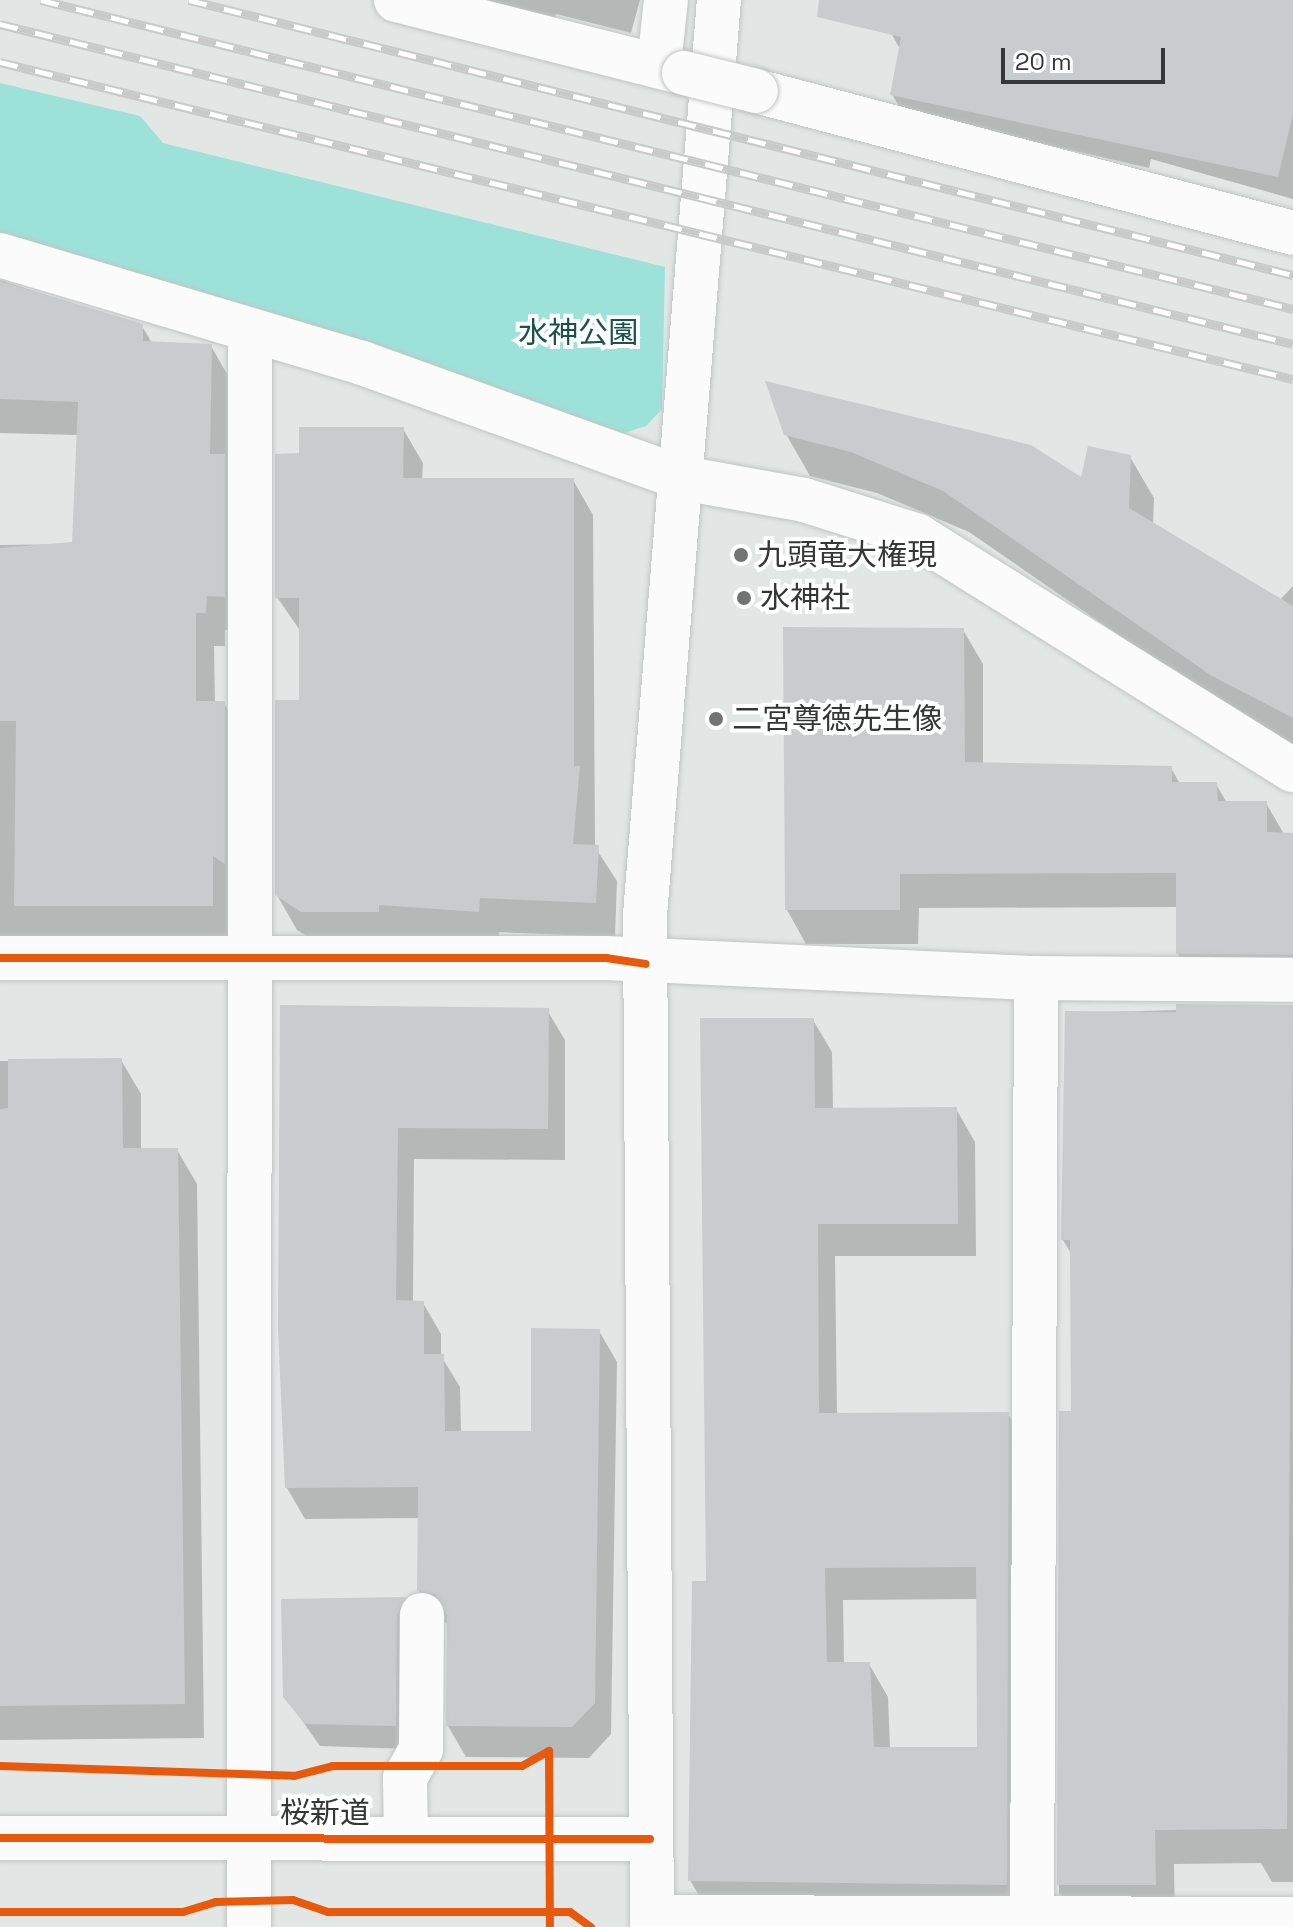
<!DOCTYPE html>
<meta charset="utf-8">
<style>
body{margin:0}
#map{position:relative;width:1293px;height:1927px;overflow:hidden;background:#e2e6e5;font-family:"Space Grotesk","Noto Sans JP",sans-serif}
div>[style]{position:absolute}
.green>*{inset:0;background:#9de2d9}
.shadow>*{inset:0;background:#0003}
.building>*{inset:0;background:#c9cccc}
.roads{filter:drop-shadow(0 0 2px #c1c4c3) drop-shadow(0 0 2px #c1c4c3)}
.minor>*{height:44px;margin:-22px;padding:0 22px;transform-origin:22px;border-radius:22px;background:#fbfbfb}
.rail>*{height:9px;margin-top:-4.5px;transform-origin:0;background:repeating-linear-gradient(90deg,#fff 0 18px,#c8c9c9 0 36px);box-sizing:border-box;border-block:2px solid #c8c9c9}
.bridges{filter:drop-shadow(0 0 2px #c1c4c3) drop-shadow(0 0 2px #c1c4c3)}
.minor-bridge>*{height:44px;margin:-22px;padding:0 22px;transform-origin:22px;border-radius:22px;background:#fbfbfb}
.cycleway>*{height:8px;margin:-4px;padding:0 4px;transform-origin:4px;border-radius:4px;background:#e8590c}
.dots>*{width:22px;height:22px;translate:-50% -50%;box-sizing:border-box;border:4px solid #fff;border-radius:50%}
span{translate:-50% -50%;white-space:nowrap;text-align:center;line-height:1.15;-webkit-text-stroke:8px #fff;paint-order:stroke}
.park-label{font-size:30px;color:#1b524c}
.poi-label{font-size:30px;color:#353737}
.left{translate:0 -50%;text-align:left}
.street-label{font-size:30px;color:#353737}
.scale{position:absolute;left:1001px;top:48px;width:164px;height:36px;box-sizing:border-box;border:4px solid #353737;border-top:0;padding-left:10px;font-size:24px;line-height:28px;white-space:nowrap;color:#353737;-webkit-text-stroke:6px #fff;paint-order:stroke}
</style>
<div id="map">
<div class="green">
<i style="clip-path:polygon(0 83px,140px 116px,163px 143px,665px 267px,662px 409px,646px 426px,615px 436px,0 237px)"></i>
</div>
<div class="shadow">
<i style="clip-path:polygon(443px 0,640px 0,631px 33px,556px 14px,553px 24px)"></i>
<i style="clip-path:polygon(873px 0,1293px 0,1293px 199px,1151px 159px,1149px 168px,902px 112px,892px 94px,901px 51px)"></i>
<i style="clip-path:polygon(0 280px,142px 326px,152px 343px,211px 346px,231px 381px,244px 630px,225px 630px,225px 646px,214px 646px,215px 703px,224px 703px,243px 737px,232px 940px,0 940px,0 545px,74px 544px,78px 435px,0 433px)"></i>
<i style="clip-path:polygon(403px 429px,423px 463px,422px 480px,573px 480px,593px 515px,595px 847px,617px 881px,615px 937px,499px 932px,498px 946px,323px 946px,297px 930px,277px 895px,301px 702px,301px 632px,277px 597px,301px 455px)"></i>
<i style="clip-path:polygon(786px 434px,1082px 480px,1130px 457px,1154px 498px,1153px 525px,1279px 601px,1293px 586px,1293px 746px,1237px 717px,969px 532px,877px 493px,810px 476px)"></i>
<i style="clip-path:polygon(963px 630px,983px 664px,983px 764px,1171px 768px,1180px 784px,1216px 784px,1227px 803px,1266px 803px,1284px 834px,1293px 835px,1293px 989px,1198px 988px,1178px 954px,1178px 907px,919px 908px,918px 944px,806px 944px,787px 910px)"></i>
<i style="clip-path:polygon(282px 1007px,547px 1010px,565px 1040px,565px 1160px,414px 1159px,413px 1303px,423px 1303px,441px 1334px,441px 1356px,460px 1387px,461px 1433px,533px 1433px,599px 1331px,617px 1362px,611px 1734px,589px 1758px,466px 1757px,448px 1726px,449px 1623px,437px 1622px,419px 1591px,420px 1518px,305px 1519px,287px 1488px)"></i>
<i style="clip-path:polygon(1293px 1007px,1293px 1882px,1272px 1882px,1261px 1863px,1174px 1864px,1175px 1927px,1079px 1927px,1059px 1893px,1061px 1413px,1073px 1413px,1072px 1255px,1063px 1240px,1067px 1013px)"></i>
<i style="clip-path:polygon(evenodd,813px 1020px,832px 1052px,833px 1110px,956px 1109px,975px 1142px,976px 1256px,835px 1256px,837px 1415px,1008px 1414px,1027px 1446px,1025px 1925px,709px 1913px,690px 1880px,708px 1583px,813px 1020px,978px 1599px,979px 1749px,890px 1749px,888px 1697px,869px 1664px,844px 1664px,843px 1600px,978px 1599px)"></i>
<i style="clip-path:polygon(121px 1060px,141px 1094px,141px 1150px,177px 1150px,197px 1184px,204px 1738px,0 1740px,0 1061px)"></i>
<i style="clip-path:polygon(405px 1599px,418px 1622px,408px 1749px,320px 1746px,285px 1696px)"></i>
</div>
<div class="building">
<i style="clip-path:polygon(819px 0,1293px 0,1293px 114px,1278px 177px,890px 95px,901px 37px,817px 17px)"></i>
<i style="clip-path:polygon(0 281px,143px 324px,143px 341px,212px 344px,210px 454px,225px 454px,225px 597px,207px 596px,206px 613px,196px 613px,196px 701px,225px 701px,225px 864px,213px 856px,213px 906px,14px 906px,16px 721px,0 721px,0 548px,72px 542px,78px 402px,0 399px)"></i>
<i style="clip-path:polygon(765px 381px,1031px 445px,1081px 477px,1088px 446px,1131px 455px,1129px 508px,1293px 606px,1293px 718px,1212px 676px,943px 491px,851px 452px,784px 435px)"></i>
<i style="clip-path:polygon(299px 427px,404px 427px,403px 478px,574px 478px,574px 766px,580px 766px,573px 844px,599px 845px,596px 903px,480px 898px,479px 912px,379px 905px,379px 912px,301px 912px,275px 895px,275px 700px,299px 700px,299px 598px,275px 598px,275px 454px,299px 453px)"></i>
<i style="clip-path:polygon(783px 627px,964px 628px,965px 762px,1172px 766px,1172px 782px,1217px 782px,1218px 801px,1267px 801px,1267px 832px,1293px 833px,1293px 955px,1176px 954px,1176px 873px,900px 874px,900px 910px,785px 910px)"></i>
<i style="clip-path:polygon(1176px 1004px,1293px 1005px,1287px 1829px,1155px 1830px,1156px 1885px,1057px 1885px,1059px 1411px,1071px 1411px,1070px 1240px,1061px 1240px,1065px 1011px,1176px 1012px)"></i>
<i style="clip-path:polygon(280px 1005px,549px 1008px,548px 1129px,398px 1128px,396px 1300px,424px 1301px,424px 1354px,444px 1354px,445px 1431px,531px 1431px,531px 1328px,600px 1329px,595px 1703px,572px 1727px,446px 1726px,447px 1615px,435px 1594px,417px 1591px,418px 1487px,285px 1488px,278px 1328px)"></i>
<i style="clip-path:polygon(evenodd,700px 1018px,814px 1018px,815px 1108px,957px 1107px,958px 1224px,818px 1224px,819px 1413px,1009px 1412px,1007px 1885px,688px 1881px,692px 1581px,706px 1581px,700px 1018px,976px 1567px,977px 1747px,874px 1747px,870px 1662px,827px 1662px,825px 1568px,976px 1567px)"></i>
<i style="clip-path:polygon(122px 1058px,123px 1148px,178px 1148px,185px 1704px,0 1706px,0 1109px,8px 1108px,8px 1059px)"></i>
<i style="clip-path:polygon(406px 1597px,397px 1615px,396px 1726px,305px 1724px,283px 1697px,281px 1599px)"></i>
</div>
<div class="roads">
<div class="minor">
<i style="left:396px;top:0;width:297px;rotate:14.2deg"></i>
<i style="left:659px;top:65px;width:65px;rotate:-83.9deg"></i>
<i style="left:756px;top:91px;width:555px;rotate:14.81deg"></i>
<i style="left:0;top:255px;width:378px;rotate:16.6deg"></i>
<i style="left:362px;top:363px;width:340px;rotate:19.8deg"></i>
<i style="left:682px;top:478px;width:124px;rotate:10.2deg"></i>
<i style="left:804px;top:500px;width:120px;rotate:17.5deg"></i>
<i style="left:918px;top:536px;width:442px;rotate:32deg"></i>
<i style="left:0;top:958px;width:606px"></i>
<i style="left:606px;top:958px;width:430px;rotate:2.7deg"></i>
<i style="left:1036px;top:978px;width:257px;rotate:0.4deg"></i>
<i style="left:0;top:1838px;width:650px;rotate:0.09deg"></i>
<i style="left:406px;top:1838px;width:60px;rotate:-91deg"></i>
<i style="left:405px;top:1778px;width:33px;rotate:-61deg"></i>
<i style="left:421px;top:1749px;width:134px;rotate:-89.6deg"></i>
<i style="left:652px;top:1917px;width:641px;rotate:0.18deg"></i>
<i style="left:249px;top:1927px;width:1597px;rotate:-89.96deg"></i>
<i style="left:652px;top:1927px;width:1012px;rotate:-90.4deg"></i>
<i style="left:645px;top:915px;width:918px;rotate:-85.38deg"></i>
<i style="left:1032px;top:1927px;width:949px;rotate:-89.76deg"></i>
</div>
</div>
<div class="rail">
<i style="left:41px;top:0;width:1290px;rotate:13.86deg"></i>
<i style="left:189px;top:0;width:1138px;rotate:13.99deg"></i>
<i style="left:0;top:24px;width:1332px;rotate:13.9deg"></i>
<i style="left:0;top:62px;width:1331px;rotate:13.78deg"></i>
</div>
<div class="bridges">
<div class="minor-bridge">
<i style="left:684px;top:73px;width:74px;rotate:14deg"></i>
</div>
</div>
<div class="cycleway">
<i style="left:0;top:958px;width:606px"></i>
<i style="left:606px;top:958px;width:40px;rotate:8.5deg"></i>
<i style="left:0;top:1766px;width:294px;rotate:1.9deg"></i>
<i style="left:294px;top:1776px;width:40px;rotate:-14.4deg"></i>
<i style="left:333px;top:1766px;width:189px"></i>
<i style="left:522px;top:1766px;width:31px;rotate:-29deg"></i>
<i style="left:549px;top:1751px;width:176px;rotate:89.7deg"></i>
<i style="left:0;top:1838px;width:650px;rotate:0.09deg"></i>
<i style="left:0;top:1912px;width:183px"></i>
<i style="left:183px;top:1912px;width:34px;rotate:-17deg"></i>
<i style="left:216px;top:1902px;width:77px;rotate:-1.5deg"></i>
<i style="left:293px;top:1900px;width:37px;rotate:19deg"></i>
<i style="left:328px;top:1912px;width:242px"></i>
<i style="left:570px;top:1912px;width:26px;rotate:36deg"></i>
</div>
<div class="dots">
<i style="left:741px;top:555px;background:#727474"></i>
<i style="left:744px;top:598px;background:#727474"></i>
<i style="left:716px;top:719px;background:#727474"></i>
</div>
<div class="park-label">
<span style="left:578px;top:333px">水神公園</span>
</div>
<div class="poi-label">
<span class="left" style="left:757px;top:555px">九頭竜大権現</span>
<span class="left" style="left:760px;top:598px">水神社</span>
<span class="left" style="left:732px;top:719px">二宮尊徳先生像</span>
</div>
<div class="street-label">
<span style="left:325px;top:1813px">桜新道</span>
</div>
<div class="scale">20 m</div>
</div>
